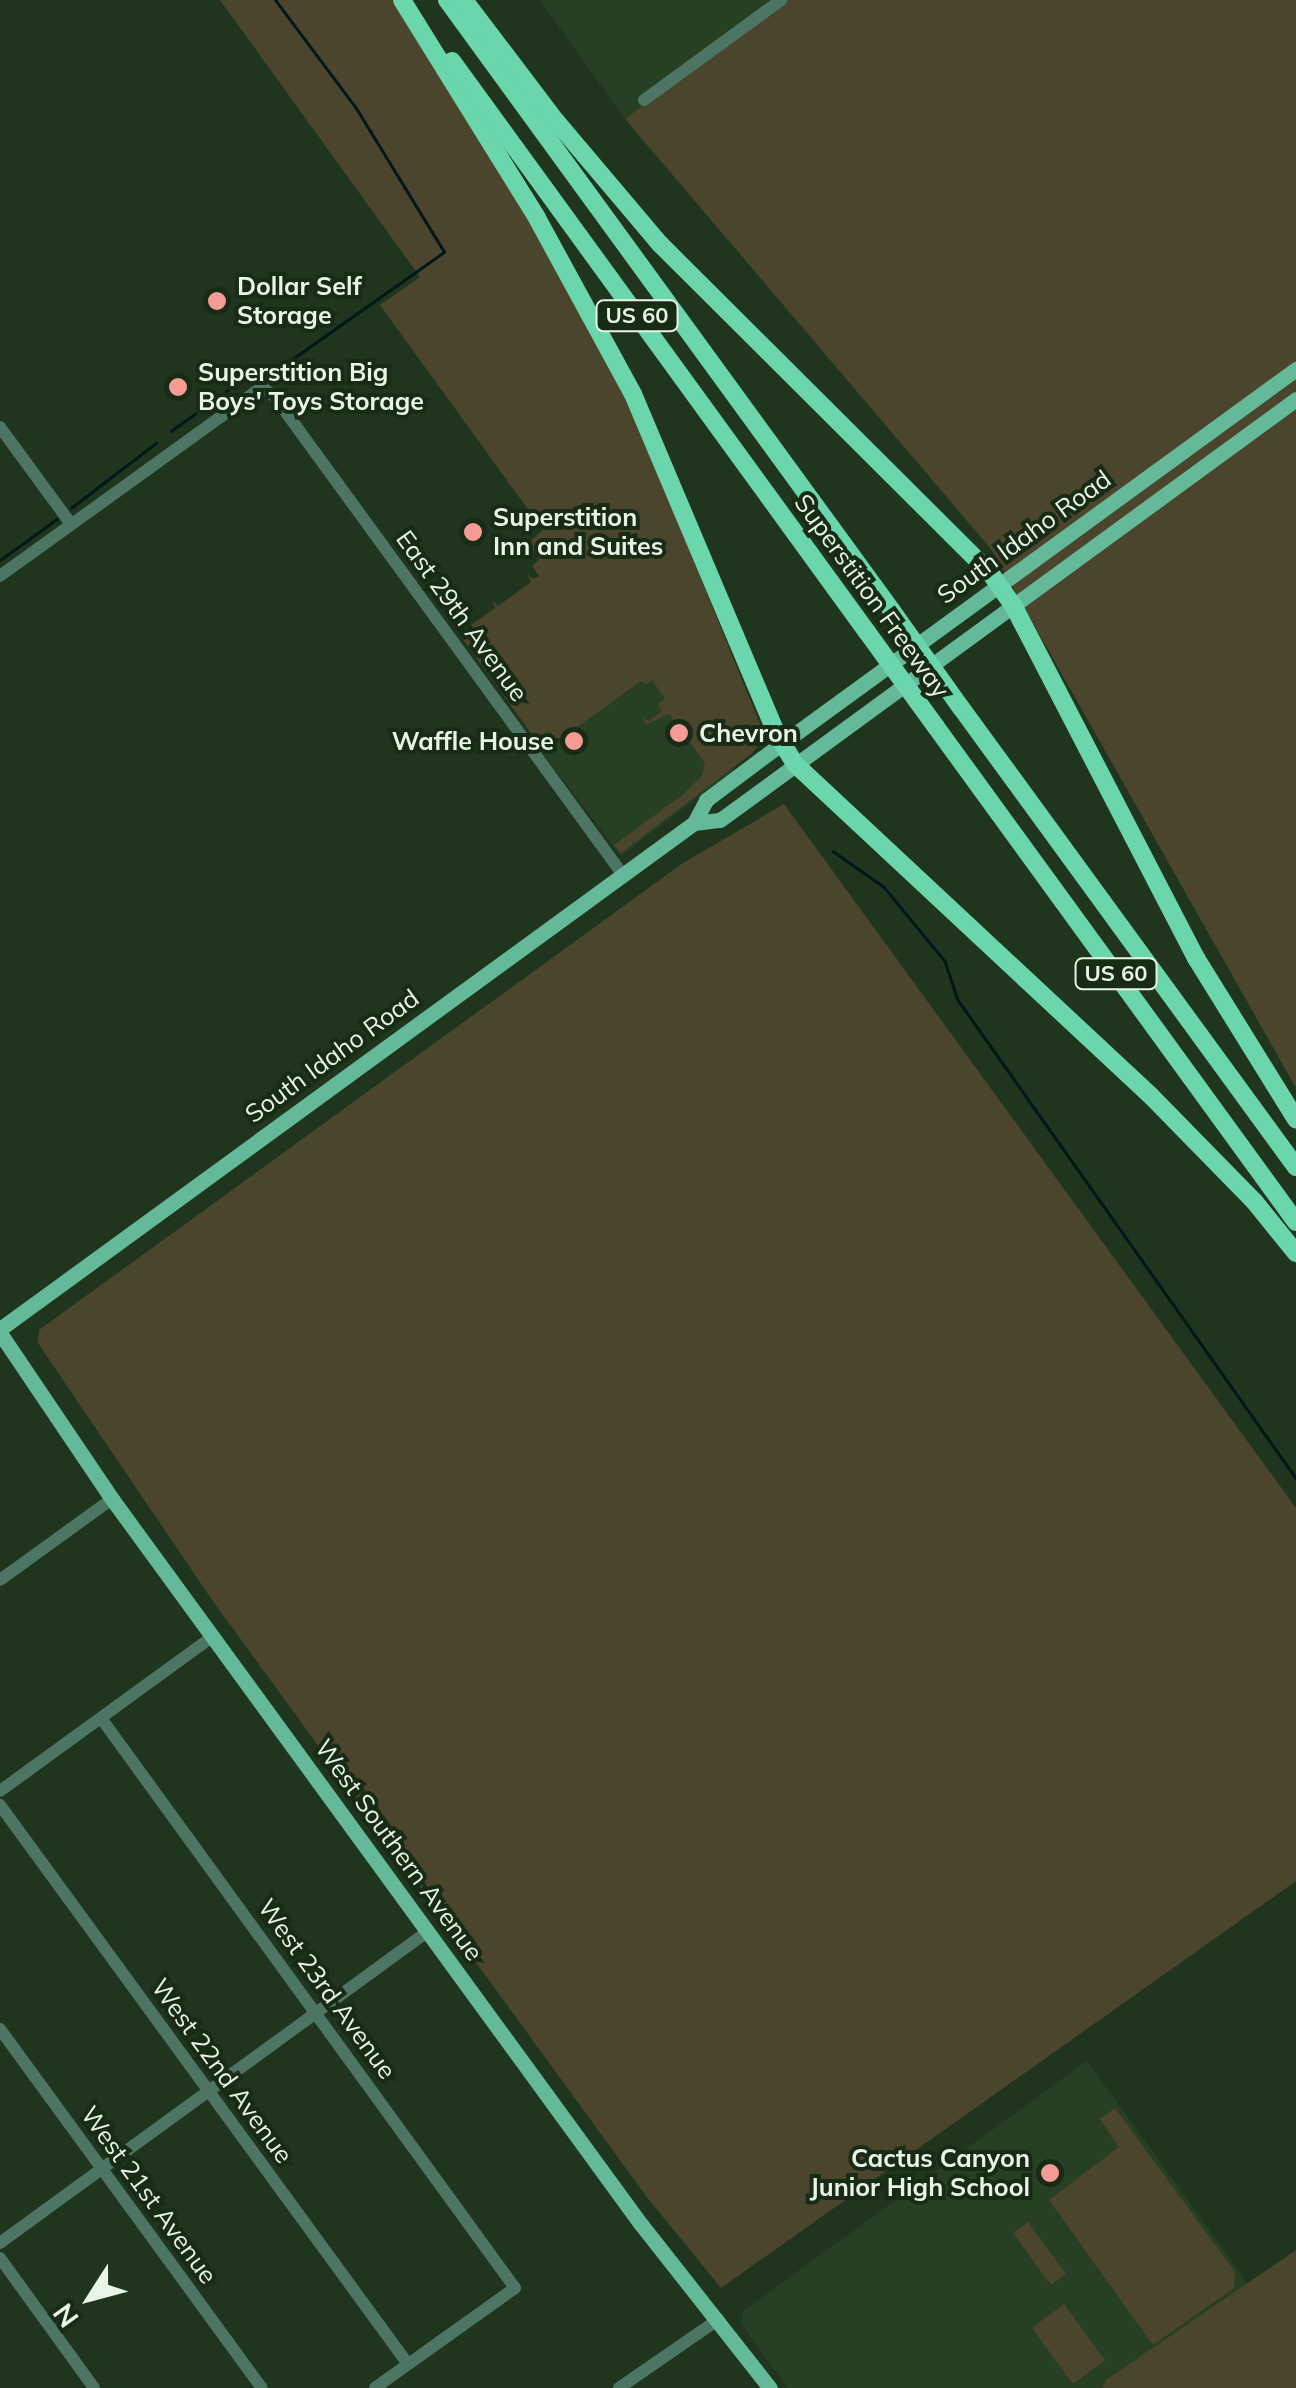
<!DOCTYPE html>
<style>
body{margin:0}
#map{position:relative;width:1296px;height:2388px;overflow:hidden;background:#20351e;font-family:Mulish,sans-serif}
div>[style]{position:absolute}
.built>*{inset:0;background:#274024}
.green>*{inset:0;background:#4c452d}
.stream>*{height:2.5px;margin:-1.25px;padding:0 1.25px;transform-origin:1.25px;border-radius:1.25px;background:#001918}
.minor>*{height:12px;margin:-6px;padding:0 6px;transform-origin:6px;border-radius:6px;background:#4d7564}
.major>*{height:15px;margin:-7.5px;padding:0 7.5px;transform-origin:7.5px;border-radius:7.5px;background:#64ba98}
.highway>*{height:18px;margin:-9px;padding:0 9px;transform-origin:9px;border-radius:9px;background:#6bd6ac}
.highway-bridge>*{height:18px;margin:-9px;padding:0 9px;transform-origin:9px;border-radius:9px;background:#6bd6ac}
.dots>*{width:28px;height:28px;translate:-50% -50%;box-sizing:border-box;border:5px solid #172b15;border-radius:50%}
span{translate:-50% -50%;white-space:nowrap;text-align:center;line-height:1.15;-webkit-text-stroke:8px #172b15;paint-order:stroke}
.shield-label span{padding:2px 8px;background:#172b15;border:2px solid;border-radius:8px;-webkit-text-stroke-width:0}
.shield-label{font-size:22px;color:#e8f5e6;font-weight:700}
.poi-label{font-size:25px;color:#e8f5e6;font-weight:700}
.left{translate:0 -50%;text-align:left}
.right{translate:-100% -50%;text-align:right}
.street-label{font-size:25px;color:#e8f5e6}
.north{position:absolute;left:40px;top:2248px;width:100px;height:100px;-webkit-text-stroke:8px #172b15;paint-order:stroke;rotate:234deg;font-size:28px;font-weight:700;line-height:40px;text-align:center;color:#e8f5e6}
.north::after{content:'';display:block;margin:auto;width:35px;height:45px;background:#e8f5e6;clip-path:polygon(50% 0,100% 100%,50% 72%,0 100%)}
</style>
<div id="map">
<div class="built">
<i style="clip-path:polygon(540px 0,785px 0,625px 119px)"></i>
<i style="clip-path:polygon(655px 667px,734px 770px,621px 856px,542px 752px)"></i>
<i style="clip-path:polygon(1087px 2061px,1249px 2285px,1106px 2380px,1102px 2388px,788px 2388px,741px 2324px,743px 2311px)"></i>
</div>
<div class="green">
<i style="clip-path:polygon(220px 0,392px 0,562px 273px,627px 397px,762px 729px,759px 745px,751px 754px,621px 853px,614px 845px,681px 796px,702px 776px,705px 763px,669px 714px,647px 724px,642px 718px,649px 721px,662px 711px,658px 704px,665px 698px,652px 680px,645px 685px,641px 681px,544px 751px,459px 634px,495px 608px,493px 601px,498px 606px,531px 582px,528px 575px,534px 579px,539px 576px,532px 566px,539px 559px,530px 547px,520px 550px,543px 530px,380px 305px,420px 277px)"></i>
<i style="clip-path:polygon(786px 0,1296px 0,1296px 1088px,991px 549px,625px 119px)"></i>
<i style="clip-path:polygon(784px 804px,1296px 1508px,1296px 1881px,721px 2288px,646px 2196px,210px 1597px,38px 1343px,39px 1330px,683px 863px)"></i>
<i style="clip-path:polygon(1115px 2108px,1235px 2272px,1234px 2288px,1153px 2345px,1049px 2200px,1119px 2147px,1100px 2119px)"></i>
<i style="clip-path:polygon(1028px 2222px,1066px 2274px,1051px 2285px,1013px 2233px)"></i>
<i style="clip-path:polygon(1296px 2250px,1296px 2388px,1102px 2388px,1106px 2380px)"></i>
<i style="clip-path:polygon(1064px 2304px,1105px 2360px,1073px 2384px,1032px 2328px)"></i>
</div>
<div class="stream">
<i style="left:274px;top:372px;width:208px;rotate:-35.2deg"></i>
<i style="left:444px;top:252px;width:170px;rotate:-121.5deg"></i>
<i style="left:355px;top:107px;width:134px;rotate:-126.8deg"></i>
<i style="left:226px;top:391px;width:24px;rotate:-36deg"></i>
<i style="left:171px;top:431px;width:48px;rotate:-35.7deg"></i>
<i style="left:71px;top:508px;width:107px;rotate:-37.4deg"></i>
<i style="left:0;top:560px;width:70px;rotate:-35.7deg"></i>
<i style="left:833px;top:851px;width:62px;rotate:35.2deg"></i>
<i style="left:884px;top:887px;width:96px;rotate:50.5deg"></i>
<i style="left:945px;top:961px;width:41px;rotate:71.6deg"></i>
<i style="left:958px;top:1000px;width:585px;rotate:54.74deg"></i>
</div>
<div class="minor">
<i style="left:644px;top:100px;width:170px;rotate:-36.1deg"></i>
<i style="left:0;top:427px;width:120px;rotate:53.8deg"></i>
<i style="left:0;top:576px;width:323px;rotate:-35.8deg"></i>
<i style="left:262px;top:387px;width:15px;rotate:37deg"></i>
<i style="left:274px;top:396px;width:593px;rotate:53.92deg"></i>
<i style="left:0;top:1580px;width:138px;rotate:-35.9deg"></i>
<i style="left:101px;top:1718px;width:704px;rotate:54.01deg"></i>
<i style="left:515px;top:2288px;width:172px;rotate:144.5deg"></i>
<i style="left:0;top:1791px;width:262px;rotate:-36deg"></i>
<i style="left:0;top:1805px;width:692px;rotate:53.88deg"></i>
<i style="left:0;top:2029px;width:444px;rotate:53.9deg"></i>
<i style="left:0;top:2243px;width:528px;rotate:-36.07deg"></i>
<i style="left:0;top:2258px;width:160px;rotate:54.1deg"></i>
<i style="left:619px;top:2388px;width:121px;rotate:-34.6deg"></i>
</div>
<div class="major">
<i style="left:694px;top:823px;width:26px;rotate:-7deg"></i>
<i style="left:720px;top:820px;width:713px;rotate:-36.16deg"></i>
<i style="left:0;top:1329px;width:859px;rotate:-36.1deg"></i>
<i style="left:694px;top:823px;width:26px;rotate:-62deg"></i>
<i style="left:706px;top:800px;width:70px;rotate:-36.9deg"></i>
<i style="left:762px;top:758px;width:661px;rotate:-36.07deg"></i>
<i style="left:0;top:1333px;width:200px;rotate:56deg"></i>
<i style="left:112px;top:1499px;width:896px;rotate:53.9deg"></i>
<i style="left:640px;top:2223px;width:210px;rotate:51.8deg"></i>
</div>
<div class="highway">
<i style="left:402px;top:0;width:256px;rotate:58.2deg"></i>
<i style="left:537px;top:218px;width:200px;rotate:61.4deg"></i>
<i style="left:633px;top:394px;width:370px;rotate:67.1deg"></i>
<i style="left:777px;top:735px;width:34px;rotate:58deg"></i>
<i style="left:795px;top:764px;width:487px;rotate:43deg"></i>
<i style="left:1151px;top:1096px;width:147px;rotate:45.6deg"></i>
<i style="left:1254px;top:1201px;width:67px;rotate:51.1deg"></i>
<i style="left:447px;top:0;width:756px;rotate:53.93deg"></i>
<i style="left:464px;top:0;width:152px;rotate:52.8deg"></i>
<i style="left:556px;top:121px;width:161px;rotate:49.8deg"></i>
<i style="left:660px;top:244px;width:467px;rotate:44.9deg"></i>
<i style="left:991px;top:574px;width:38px;rotate:55deg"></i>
<i style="left:1013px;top:605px;width:398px;rotate:62.6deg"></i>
<i style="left:1196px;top:958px;width:190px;rotate:58.2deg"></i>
<i style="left:452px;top:61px;width:706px;rotate:53.99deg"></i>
<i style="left:962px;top:709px;width:567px;rotate:53.9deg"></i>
<i style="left:936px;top:727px;width:612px;rotate:53.97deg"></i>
</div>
<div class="highway-bridge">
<i style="left:892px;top:611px;width:120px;rotate:54.5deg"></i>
<i style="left:867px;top:632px;width:117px;rotate:54deg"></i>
</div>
<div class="dots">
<i style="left:217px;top:301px;background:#f59c96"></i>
<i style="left:178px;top:387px;background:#f59c96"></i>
<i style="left:473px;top:532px;background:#f59c96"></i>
<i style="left:679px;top:733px;background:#f59c96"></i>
<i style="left:574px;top:741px;background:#f59c96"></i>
<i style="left:1050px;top:2173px;background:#f59c96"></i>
</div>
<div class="shield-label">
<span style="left:637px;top:316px">US 60</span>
<span style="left:1116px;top:974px">US 60</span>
</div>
<div class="poi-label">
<span class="left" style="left:237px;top:301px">Dollar Self<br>Storage</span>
<span class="left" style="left:198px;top:387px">Superstition Big<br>Boys' Toys Storage</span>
<span class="left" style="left:493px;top:532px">Superstition<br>Inn and Suites</span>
<span class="left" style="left:699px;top:733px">Chevron</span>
<span class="right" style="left:554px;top:741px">Waffle House</span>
<span class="right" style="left:1030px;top:2173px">Cactus Canyon<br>Junior High School</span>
</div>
<div class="street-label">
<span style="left:1024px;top:537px;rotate:-36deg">South Idaho Road</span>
<span style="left:872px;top:596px;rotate:54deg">Superstition Freeway</span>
<span style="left:462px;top:616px;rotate:54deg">East 29th Avenue</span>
<span style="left:332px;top:1056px;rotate:-36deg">South Idaho Road</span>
<span style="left:399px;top:1850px;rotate:54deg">West Southern Avenue</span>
<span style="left:327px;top:1989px;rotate:54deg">West 23rd Avenue</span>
<span style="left:222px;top:2071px;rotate:54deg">West 22nd Avenue</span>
<span style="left:149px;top:2195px;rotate:54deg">West 21st Avenue</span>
</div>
<div class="north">N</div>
</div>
